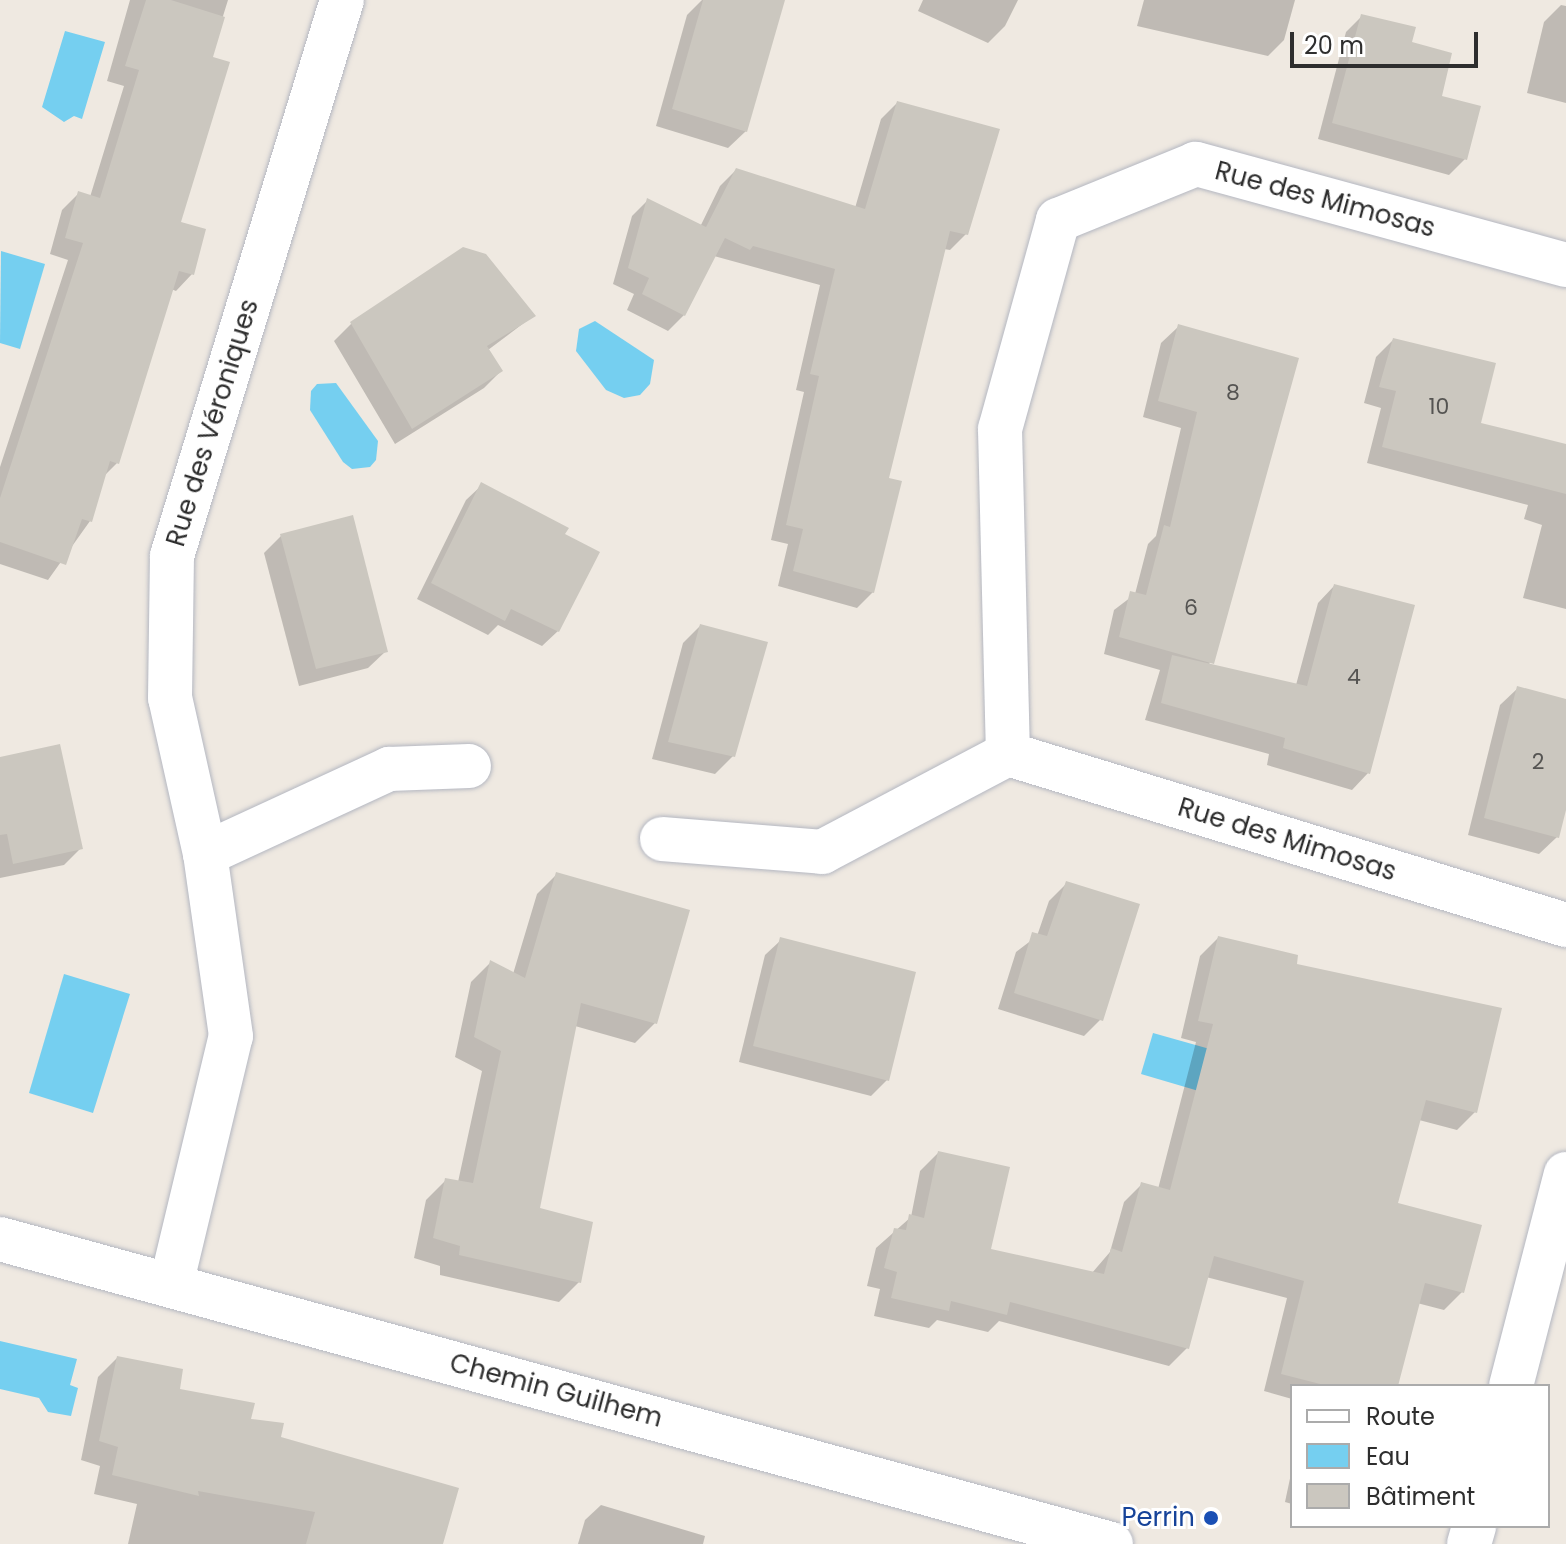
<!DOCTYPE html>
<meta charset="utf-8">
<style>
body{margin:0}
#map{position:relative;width:1566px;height:1544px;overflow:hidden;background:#efe9e1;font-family:Poppins,sans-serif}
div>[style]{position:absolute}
.water>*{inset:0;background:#75cff0}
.shadow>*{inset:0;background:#0003}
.building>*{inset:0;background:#cbc7bf}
.roads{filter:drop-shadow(0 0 2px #b4b7c1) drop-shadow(0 0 2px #b4b7c1)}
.minor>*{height:44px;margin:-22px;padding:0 22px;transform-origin:22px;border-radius:22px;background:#fff}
.dots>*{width:22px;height:22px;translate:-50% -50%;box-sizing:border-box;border:4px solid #fff;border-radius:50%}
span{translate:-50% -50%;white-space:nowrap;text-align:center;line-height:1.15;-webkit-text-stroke:6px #fff;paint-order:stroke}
.number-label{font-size:22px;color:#555452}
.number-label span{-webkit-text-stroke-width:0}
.street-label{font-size:26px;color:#2e2e2e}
.transit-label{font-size:26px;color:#164399}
.right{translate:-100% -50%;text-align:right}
.legend{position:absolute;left:1290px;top:1384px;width:260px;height:144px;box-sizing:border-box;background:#fff;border:2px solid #ababab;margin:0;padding:10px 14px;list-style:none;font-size:24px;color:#2e2e2e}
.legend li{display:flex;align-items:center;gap:16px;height:40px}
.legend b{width:40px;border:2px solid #ababab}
.scale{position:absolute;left:1290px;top:32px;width:188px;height:36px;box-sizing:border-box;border:4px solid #2e2e2e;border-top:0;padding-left:10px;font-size:24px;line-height:28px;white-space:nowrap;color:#2e2e2e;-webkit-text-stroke:6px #fff;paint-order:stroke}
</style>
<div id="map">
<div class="water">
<i style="clip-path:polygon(65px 31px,105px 42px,82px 119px,74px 116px,64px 122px,42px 107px)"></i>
<i style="clip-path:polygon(1px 251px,45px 264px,20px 349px,0 343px)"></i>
<i style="clip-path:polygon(595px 321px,654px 360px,650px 384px,640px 395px,624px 398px,606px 390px,576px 351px,579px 329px)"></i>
<i style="clip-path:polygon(336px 383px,378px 441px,376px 460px,370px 467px,352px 469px,343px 462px,310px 410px,311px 391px,317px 384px)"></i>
<i style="clip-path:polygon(64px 974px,130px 994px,93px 1113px,29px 1093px)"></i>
<i style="clip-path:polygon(1153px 1033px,1231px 1055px,1219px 1097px,1141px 1074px)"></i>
<i style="clip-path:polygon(0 1341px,77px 1359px,70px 1385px,78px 1388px,71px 1416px,48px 1412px,39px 1398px,0 1389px)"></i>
</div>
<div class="shadow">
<i style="clip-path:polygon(130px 0,228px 0,210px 58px,178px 223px,192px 274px,176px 291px,171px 289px,117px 463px,103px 477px,90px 521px,48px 580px,0 564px,0 467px,68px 260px,50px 254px,62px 210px,79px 193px,90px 197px,124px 86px,107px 81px)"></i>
<i style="clip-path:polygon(702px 0,766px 0,746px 131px,728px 148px,656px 126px,687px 15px)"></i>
<i style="clip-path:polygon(923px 0,1018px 0,1005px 26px,988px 43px,918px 11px)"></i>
<i style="clip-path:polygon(1144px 0,1295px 0,1284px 40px,1268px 56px,1137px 26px)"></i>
<i style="clip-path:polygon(1561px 5px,1566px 6px,1566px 103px,1527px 93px,1544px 22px)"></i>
<i style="clip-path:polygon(1362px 16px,1409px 43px,1440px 98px,1465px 159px,1449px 175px,1318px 139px,1346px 32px)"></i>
<i style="clip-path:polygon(897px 103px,966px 234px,950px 250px,944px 249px,887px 479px,873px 592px,857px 608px,778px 586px,788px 544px,771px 540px,804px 392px,796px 390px,820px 285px,714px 256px,684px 315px,668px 331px,627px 310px,634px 294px,613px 284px,632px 216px,648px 200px,700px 227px,720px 186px,736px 170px,855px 208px,881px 119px)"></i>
<i style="clip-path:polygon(463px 250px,533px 316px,488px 350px,501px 371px,484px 388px,395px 444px,334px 341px,351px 324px)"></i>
<i style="clip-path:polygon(1178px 327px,1297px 359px,1209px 665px,1296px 685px,1318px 603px,1334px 586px,1368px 773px,1352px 790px,1267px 765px,1269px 754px,1145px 720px,1160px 670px,1104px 654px,1114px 610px,1135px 594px,1148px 544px,1156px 536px,1181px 428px,1143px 417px,1161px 343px)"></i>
<i style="clip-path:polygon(1393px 340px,1479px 425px,1566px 446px,1566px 609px,1523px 598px,1542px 525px,1524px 519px,1528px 505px,1367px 463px,1381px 408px,1364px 403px,1376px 357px)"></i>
<i style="clip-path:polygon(482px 485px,563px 535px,558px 631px,542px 646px,498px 625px,488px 635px,417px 599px,466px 500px)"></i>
<i style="clip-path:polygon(281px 536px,386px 651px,368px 668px,299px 686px,264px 553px)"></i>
<i style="clip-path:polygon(700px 626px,733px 756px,715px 774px,652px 759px,683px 643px)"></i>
<i style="clip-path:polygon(1518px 688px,1566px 701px,1566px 802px,1557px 837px,1539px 854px,1468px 835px,1500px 705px)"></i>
<i style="clip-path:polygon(0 759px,80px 849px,64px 865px,0 878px)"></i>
<i style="clip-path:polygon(557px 874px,655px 1023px,635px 1043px,575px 1026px,538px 1210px,579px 1282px,559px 1302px,440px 1275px,440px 1266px,414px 1258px,426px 1200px,446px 1180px,458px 1182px,482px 1071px,455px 1057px,471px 982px,491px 962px,513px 974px,537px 894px)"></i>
<i style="clip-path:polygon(1066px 884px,1101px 1019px,1084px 1036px,998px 1009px,1016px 952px,1037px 936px,1049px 901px)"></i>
<i style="clip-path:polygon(1218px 938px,1295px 965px,1475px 1112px,1457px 1130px,1419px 1120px,1396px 1204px,1462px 1292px,1444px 1310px,1417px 1303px,1396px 1386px,1292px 1386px,1292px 1399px,1264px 1391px,1287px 1298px,1206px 1277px,1187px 1348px,1169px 1366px,999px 1321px,988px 1332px,937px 1320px,929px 1328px,874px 1316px,880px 1289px,867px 1286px,876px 1248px,911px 1217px,920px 1171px,938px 1153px,989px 1251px,1092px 1273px,1110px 1252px,1124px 1202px,1142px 1184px,1158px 1189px,1196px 1042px,1181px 1038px,1200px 956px)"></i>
<i style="clip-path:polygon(781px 940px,887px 1080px,871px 1096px,739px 1062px,765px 955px)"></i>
<i style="clip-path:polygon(117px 1358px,177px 1391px,249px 1421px,441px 1544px,128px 1544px,137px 1504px,94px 1494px,100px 1466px,81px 1460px,98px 1377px)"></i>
<i style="clip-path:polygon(1292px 1469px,1292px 1504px,1285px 1502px)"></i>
<i style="clip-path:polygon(601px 1505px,705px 1536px,703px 1544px,578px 1544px,585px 1520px)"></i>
</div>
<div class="building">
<i style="clip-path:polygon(146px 0,171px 0,225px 17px,213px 57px,230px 62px,181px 222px,206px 229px,194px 275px,179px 271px,119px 464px,110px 461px,92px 522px,82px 519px,66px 565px,0 542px,0 498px,83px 243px,65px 238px,78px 191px,100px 198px,139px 70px,125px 66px)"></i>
<i style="clip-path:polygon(703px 0,785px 0,747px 132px,672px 109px)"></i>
<i style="clip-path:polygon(1361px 14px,1416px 27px,1412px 42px,1452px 53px,1442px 96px,1481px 106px,1467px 160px,1332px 123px)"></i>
<i style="clip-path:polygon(897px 101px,1000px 129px,968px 235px,950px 231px,889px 478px,902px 481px,874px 593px,793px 571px,803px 529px,786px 525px,819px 376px,810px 374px,835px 269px,753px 246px,750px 250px,725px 238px,685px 316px,642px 294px,649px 278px,628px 268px,647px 198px,706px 227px,736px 168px,865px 209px)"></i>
<i style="clip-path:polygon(463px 247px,486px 254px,536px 316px,487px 346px,503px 371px,412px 429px,350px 322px)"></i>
<i style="clip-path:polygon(1178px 324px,1299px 358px,1214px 664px,1119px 637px,1130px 591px,1146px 595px,1164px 525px,1170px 527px,1197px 412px,1158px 401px)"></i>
<i style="clip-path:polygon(1393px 338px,1496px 363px,1481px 423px,1566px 444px,1566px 494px,1382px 447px,1396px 391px,1379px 387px)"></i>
<i style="clip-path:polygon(481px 482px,569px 528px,565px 534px,600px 552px,559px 632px,511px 609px,505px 621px,431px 583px)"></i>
<i style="clip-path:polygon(353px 515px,388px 652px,316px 669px,280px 534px)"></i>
<i style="clip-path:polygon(1334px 584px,1415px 605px,1370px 774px,1283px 748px,1285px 738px,1161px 703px,1172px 655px,1307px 686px)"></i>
<i style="clip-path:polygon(700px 624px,768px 642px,735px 757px,668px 742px)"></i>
<i style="clip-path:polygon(1517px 686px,1566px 699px,1566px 810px,1559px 838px,1484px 818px)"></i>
<i style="clip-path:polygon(60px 744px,83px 849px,13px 864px,7px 834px,0 835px,0 757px)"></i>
<i style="clip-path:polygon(556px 872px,690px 910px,657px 1024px,581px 1003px,540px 1208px,593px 1222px,581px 1283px,459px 1255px,460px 1246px,433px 1238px,445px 1178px,473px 1183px,501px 1051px,474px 1037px,490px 960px,525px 978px)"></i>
<i style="clip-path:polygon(1066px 881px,1140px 904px,1103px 1021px,1014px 993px,1032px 932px,1047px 936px)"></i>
<i style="clip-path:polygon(1218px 936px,1298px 955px,1297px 964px,1502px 1008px,1477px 1113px,1426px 1100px,1398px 1203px,1482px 1225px,1464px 1293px,1425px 1283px,1398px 1386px,1328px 1386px,1281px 1374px,1304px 1281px,1214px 1256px,1189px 1349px,1010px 1302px,1007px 1315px,951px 1301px,949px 1311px,891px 1298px,897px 1272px,884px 1268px,894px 1228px,906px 1230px,909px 1214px,924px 1218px,938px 1151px,1010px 1167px,991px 1249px,1104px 1274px,1111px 1248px,1122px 1252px,1141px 1182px,1170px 1190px,1213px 1024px,1198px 1021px)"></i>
<i style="clip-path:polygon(780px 937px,916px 972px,889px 1081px,753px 1046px)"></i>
<i style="clip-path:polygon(117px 1356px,183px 1369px,180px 1389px,255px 1403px,251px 1419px,284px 1423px,281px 1437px,459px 1488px,443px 1544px,306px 1544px,315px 1512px,198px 1491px,199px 1496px,112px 1475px,118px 1447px,99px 1441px)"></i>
</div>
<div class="roads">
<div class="minor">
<i style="left:1566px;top:265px;width:384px;rotate:-164.7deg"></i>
<i style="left:1196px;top:164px;width:149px;rotate:157.9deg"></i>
<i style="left:1058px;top:220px;width:217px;rotate:105.5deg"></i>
<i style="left:1000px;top:429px;width:325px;rotate:88.6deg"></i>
<i style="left:1008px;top:754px;width:584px;rotate:17.04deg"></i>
<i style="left:662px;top:839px;width:161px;rotate:4.6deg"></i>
<i style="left:822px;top:852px;width:210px;rotate:-27.8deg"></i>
<i style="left:205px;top:854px;width:203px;rotate:-24.8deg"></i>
<i style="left:389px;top:769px;width:80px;rotate:-2.1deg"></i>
<i style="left:0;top:1239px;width:1152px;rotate:15.35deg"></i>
<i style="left:171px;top:1285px;width:256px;rotate:-76.5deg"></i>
<i style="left:231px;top:1036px;width:184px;rotate:-98.1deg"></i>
<i style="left:205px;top:854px;width:160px;rotate:-102.6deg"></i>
<i style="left:170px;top:698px;width:142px;rotate:-89.2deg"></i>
<i style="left:172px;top:556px;width:581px;rotate:-73deg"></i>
<i style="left:1511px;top:1386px;width:219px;rotate:-75.5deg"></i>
<i style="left:1469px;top:1544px;width:19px;rotate:-74deg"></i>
</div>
</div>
<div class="dots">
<i style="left:1211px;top:1518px;background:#1a4fb4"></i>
</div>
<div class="number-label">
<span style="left:1233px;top:393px">8</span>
<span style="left:1439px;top:407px">10</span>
<span style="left:1191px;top:608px">6</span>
<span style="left:1354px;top:677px">4</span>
<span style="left:1538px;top:762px">2</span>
</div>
<div class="street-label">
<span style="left:1325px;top:200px;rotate:15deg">Rue des Mimosas</span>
<span style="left:213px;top:423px;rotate:-73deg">Rue des Véroniques</span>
<span style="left:1287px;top:840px;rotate:17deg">Rue des Mimosas</span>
<span style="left:556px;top:1391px;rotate:15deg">Chemin Guilhem</span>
</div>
<div class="transit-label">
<span class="right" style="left:1195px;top:1518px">Perrin</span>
</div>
<ul class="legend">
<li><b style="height:10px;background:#fff"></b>Route</li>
<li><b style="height:22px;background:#75cff0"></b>Eau</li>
<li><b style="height:22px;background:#cbc7bf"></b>Bâtiment</li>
</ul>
<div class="scale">20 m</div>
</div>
